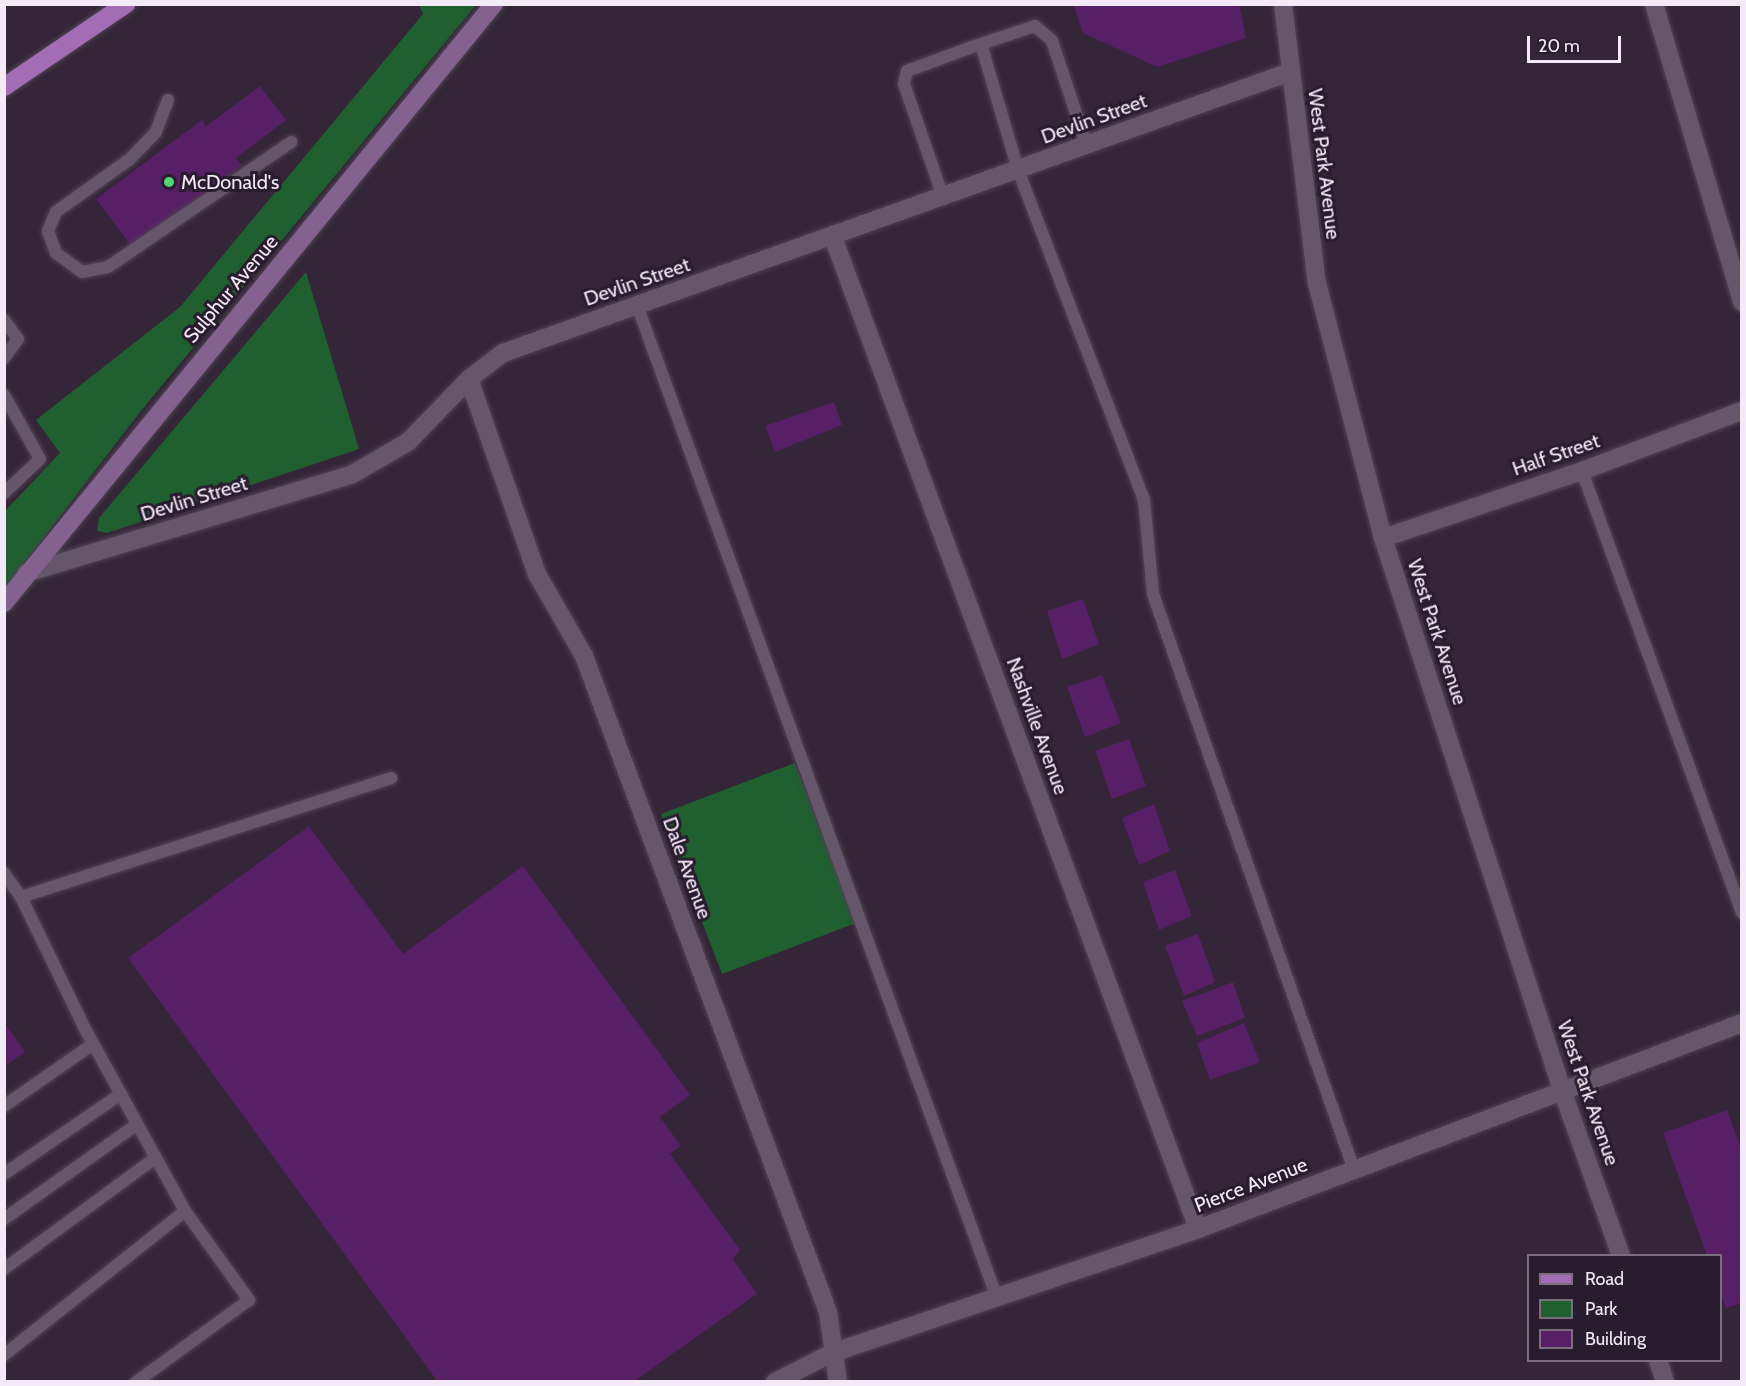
<!DOCTYPE html>
<style>
body{margin:0}
#map{position:relative;width:1746px;height:1386px;overflow:hidden;background:#342638;font-family:Cabin,sans-serif}
div>[style]{position:absolute}
.green>*{inset:0;background:#1f5f30}
.building>*{inset:0;background:#561f66}
.roads{filter:drop-shadow(0 0 2px #4f4353) drop-shadow(0 0 2px #4f4353)}
.lane>*{height:12px;margin:-6px;padding:0 6px;transform-origin:6px;border-radius:6px;background:#65566b}
.street>*{height:18px;margin:-9px;padding:0 9px;transform-origin:9px;border-radius:9px;background:#65566b}
.secondary>*{height:18px;margin:-9px;padding:0 9px;transform-origin:9px;border-radius:9px;background:#83628f}
.primary>*{height:18px;margin:-9px;padding:0 9px;transform-origin:9px;border-radius:9px;background:#a26db4}
.dots>*{width:16px;height:16px;translate:-50% -50%;box-sizing:border-box;border:3px solid #291c2e;border-radius:50%}
span{translate:-50% -50%;white-space:nowrap;text-align:center;line-height:1.15;-webkit-text-stroke:6px #291c2e;paint-order:stroke}
.street-label{font-size:20px;color:#f4eaf7}
.poi-label{font-size:20px;color:#f4eaf7}
.left{translate:0 -50%;text-align:left}
.frame{position:absolute;inset:0;border:6px solid #f4eaf7;pointer-events:none}
.legend{position:absolute;left:1527px;top:1254px;width:195px;height:108px;box-sizing:border-box;background:#291c2e;border:2px solid #7a6e7e;margin:0;padding:8px 10px;list-style:none;font-size:18px;color:#f4eaf7}
.legend li{display:flex;align-items:center;gap:12px;height:30px}
.legend b{width:30px;border:2px solid #7a6e7e}
.scale{position:absolute;left:1527px;top:36px;width:94px;height:27px;box-sizing:border-box;border:3px solid #f4eaf7;border-top:0;padding-left:8px;font-size:18px;line-height:21px;white-space:nowrap;color:#f4eaf7;-webkit-text-stroke:4px #291c2e;paint-order:stroke}
</style>
<div id="map">
<div class="green">
<i style="clip-path:polygon(419px 5px,476px 5px,140px 412px,5px 588px,5px 511px,60px 453px,36px 420px,180px 307px,423px 14px)"></i>
<i style="clip-path:polygon(306px 272px,359px 449px,107px 533px,97px 531px,99px 518px)"></i>
<i style="clip-path:polygon(795px 763px,856px 923px,722px 974px,661px 814px)"></i>
</div>
<div class="building">
<i style="clip-path:polygon(1073px 4px,1239px 4px,1246px 38px,1157px 67px,1083px 33px)"></i>
<i style="clip-path:polygon(260px 86px,286px 120px,236px 158px,242px 165px,132px 247px,96px 199px,202px 120px,206px 126px)"></i>
<i style="clip-path:polygon(834px 402px,842px 425px,775px 452px,765px 426px)"></i>
<i style="clip-path:polygon(1083px 599px,1099px 644px,1062px 659px,1047px 611px)"></i>
<i style="clip-path:polygon(1102px 675px,1121px 723px,1085px 737px,1067px 687px)"></i>
<i style="clip-path:polygon(1129px 739px,1146px 786px,1112px 799px,1095px 751px)"></i>
<i style="clip-path:polygon(1154px 804px,1170px 851px,1139px 865px,1122px 818px)"></i>
<i style="clip-path:polygon(309px 826px,403px 954px,523px 866px,690px 1095px,660px 1117px,681px 1146px,670px 1154px,740px 1250px,733px 1259px,757px 1294px,633px 1382px,438px 1382px,128px 958px)"></i>
<i style="clip-path:polygon(1175px 870px,1192px 916px,1159px 930px,1143px 882px)"></i>
<i style="clip-path:polygon(1198px 934px,1215px 982px,1184px 996px,1165px 946px)"></i>
<i style="clip-path:polygon(1233px 982px,1245px 1018px,1197px 1036px,1182px 1001px)"></i>
<i style="clip-path:polygon(5px 1023px,25px 1052px,5px 1066px)"></i>
<i style="clip-path:polygon(1244px 1023px,1260px 1062px,1210px 1080px,1197px 1043px)"></i>
<i style="clip-path:polygon(1727px 1110px,1742px 1151px,1742px 1303px,1726px 1308px,1720px 1293px,1720px 1256px,1707px 1256px,1663px 1133px)"></i>
</div>
<div class="roads">
<div class="lane">
<i style="left:981px;top:44px;width:131px;rotate:73.6deg"></i>
<i style="left:1018px;top:170px;width:353px;rotate:69.1deg"></i>
<i style="left:1144px;top:500px;width:94px;rotate:84.5deg"></i>
<i style="left:1153px;top:594px;width:610px;rotate:70.76deg"></i>
<i style="left:168px;top:100px;width:34px;rotate:111deg"></i>
<i style="left:156px;top:132px;width:37px;rotate:134deg"></i>
<i style="left:130px;top:159px;width:91px;rotate:144.4deg"></i>
<i style="left:56px;top:212px;width:21px;rotate:113deg"></i>
<i style="left:48px;top:231px;width:23px;rotate:70deg"></i>
<i style="left:56px;top:253px;width:32px;rotate:36deg"></i>
<i style="left:82px;top:272px;width:26px;rotate:-11deg"></i>
<i style="left:108px;top:267px;width:222px;rotate:-34.3deg"></i>
<i style="left:943px;top:197px;width:120px;rotate:-109deg"></i>
<i style="left:904px;top:84px;width:13px;rotate:-77deg"></i>
<i style="left:907px;top:71px;width:69px;rotate:-20.3deg"></i>
<i style="left:972px;top:47px;width:66px;rotate:-18.4deg"></i>
<i style="left:1035px;top:26px;width:23px;rotate:41deg"></i>
<i style="left:1052px;top:41px;width:111px;rotate:71.6deg"></i>
<i style="left:637px;top:305px;width:1053px;rotate:70.07deg"></i>
<i style="left:4px;top:320px;width:24px;rotate:54deg"></i>
<i style="left:18px;top:339px;width:24px;rotate:126deg"></i>
<i style="left:4px;top:395px;width:73px;rotate:60.6deg"></i>
<i style="left:40px;top:459px;width:50px;rotate:136.6deg"></i>
<i style="left:1582px;top:471px;width:470px;rotate:70.1deg"></i>
<i style="left:4px;top:873px;width:29px;rotate:55deg"></i>
<i style="left:21px;top:897px;width:389px;rotate:-17.8deg"></i>
<i style="left:21px;top:897px;width:144px;rotate:64.1deg"></i>
<i style="left:84px;top:1027px;width:210px;rotate:61.2deg"></i>
<i style="left:4px;top:1106px;width:108px;rotate:-34.9deg"></i>
<i style="left:4px;top:1174px;width:142px;rotate:-34.4deg"></i>
<i style="left:4px;top:1219px;width:163px;rotate:-35.5deg"></i>
<i style="left:4px;top:1269px;width:187px;rotate:-36.3deg"></i>
<i style="left:4px;top:1355px;width:231px;rotate:-38.5deg"></i>
<i style="left:185px;top:1211px;width:110px;rotate:54.3deg"></i>
<i style="left:249px;top:1300px;width:140px;rotate:144deg"></i>
</div>
<div class="street">
<i style="left:1283px;top:4px;width:281px;rotate:83.1deg"></i>
<i style="left:1317px;top:283px;width:263px;rotate:75.5deg"></i>
<i style="left:1383px;top:538px;width:580px;rotate:72.03deg"></i>
<i style="left:1562px;top:1090px;width:176px;rotate:70.4deg"></i>
<i style="left:1654px;top:4px;width:311px;rotate:73.5deg"></i>
<i style="left:833px;top:237px;width:1057px;rotate:69.8deg"></i>
<i style="left:469px;top:379px;width:207px;rotate:70.8deg"></i>
<i style="left:537px;top:574px;width:95px;rotate:60.2deg"></i>
<i style="left:584px;top:656px;width:700px;rotate:69.6deg"></i>
<i style="left:828px;top:1312px;width:71px;rotate:81.9deg"></i>
<i style="left:1383px;top:538px;width:210px;rotate:-18.6deg"></i>
<i style="left:1582px;top:471px;width:171px;rotate:-20.6deg"></i>
<i style="left:26px;top:573px;width:339px;rotate:-16.8deg"></i>
<i style="left:351px;top:475px;width:66px;rotate:-30.1deg"></i>
<i style="left:408px;top:442px;width:88px;rotate:-45.9deg"></i>
<i style="left:469px;top:379px;width:43px;rotate:-37.4deg"></i>
<i style="left:503px;top:353px;width:836px;rotate:-19.65deg"></i>
<i style="left:1658px;top:1360px;width:23px;rotate:72deg"></i>
<i style="left:775px;top:1382px;width:64px;rotate:-27deg"></i>
<i style="left:832px;top:1353px;width:386px;rotate:-18.7deg"></i>
<i style="left:1198px;top:1229px;width:582px;rotate:-20.74deg"></i>
</div>
<div class="secondary">
<i style="left:4px;top:603px;width:774px;rotate:-50.72deg"></i>
</div>
<div class="primary">
<i style="left:4px;top:87px;width:148px;rotate:-34.2deg"></i>
</div>
</div>
<div class="dots">
<i style="left:169px;top:182px;background:#52d673"></i>
</div>
<div class="street-label">
<span style="left:1094px;top:119px;rotate:-20deg">Devlin Street</span>
<span style="left:1324px;top:164px;rotate:83deg">West Park Avenue</span>
<span style="left:637px;top:282px;rotate:-19deg">Devlin Street</span>
<span style="left:231px;top:289px;rotate:-50deg">Sulphur Avenue</span>
<span style="left:1556px;top:455px;rotate:-19deg">Half Street</span>
<span style="left:194px;top:499px;rotate:-17deg">Devlin Street</span>
<span style="left:1437px;top:632px;rotate:72deg">West Park Avenue</span>
<span style="left:1037px;top:726px;rotate:70deg">Nashville Avenue</span>
<span style="left:687px;top:868px;rotate:70deg">Dale Avenue</span>
<span style="left:1588px;top:1093px;rotate:71deg">West Park Avenue</span>
<span style="left:1251px;top:1185px;rotate:-21deg">Pierce Avenue</span>
</div>
<div class="poi-label">
<span class="left" style="left:181px;top:182px">McDonald's</span>
</div>
<div class="frame"></div>
<ul class="legend">
<li><b style="height:8px;background:#a26db4"></b>Road</li>
<li><b style="height:16px;background:#1f5f30"></b>Park</li>
<li><b style="height:16px;background:#561f66"></b>Building</li>
</ul>
<div class="scale">20 m</div>
</div>
